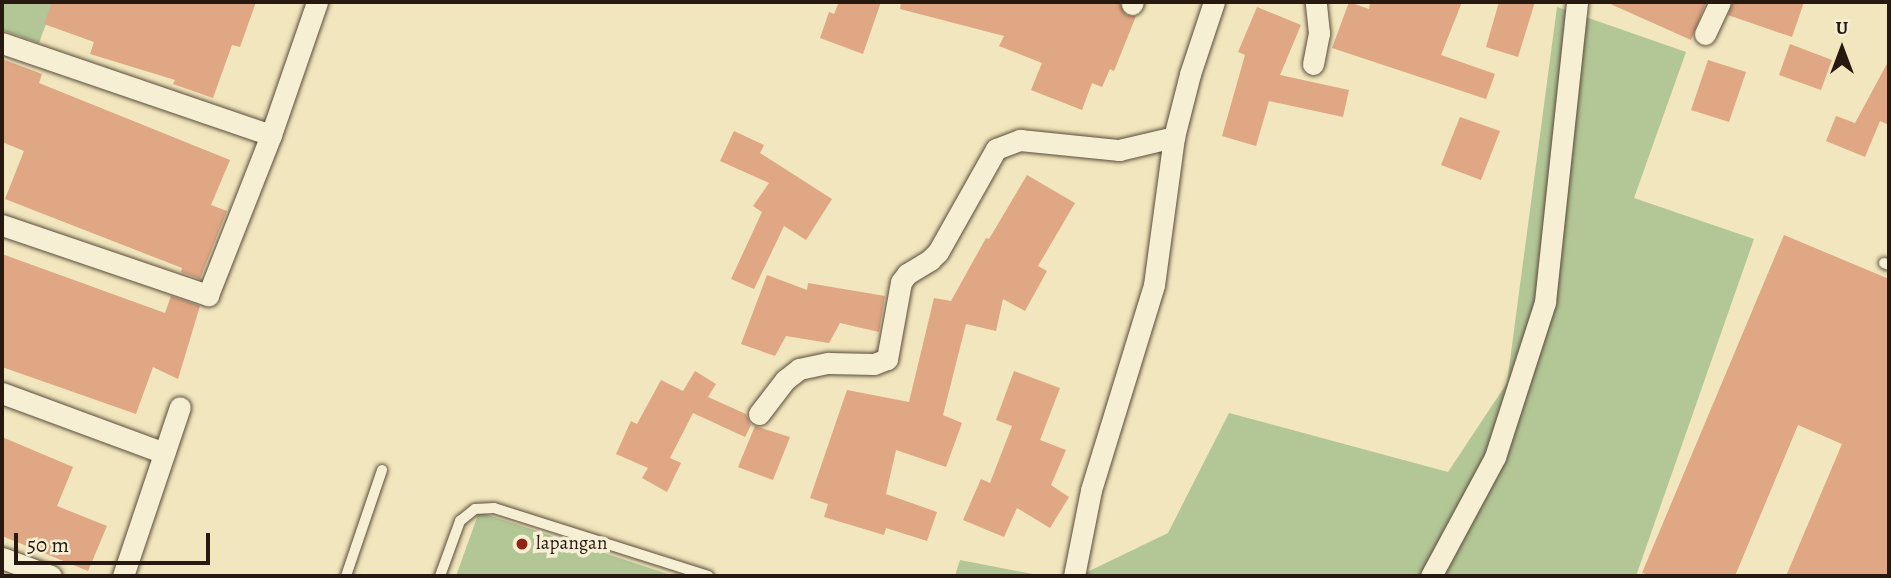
<!DOCTYPE html>
<style>
body{margin:0}
#map{position:relative;width:1891px;height:578px;overflow:hidden;background:#f1e6bd;font-family:Alegreya,serif}
div>[style]{position:absolute}
.green>*{inset:0;background:#b3c696}
.building>*{inset:0;background:#dfa784}
.roads{filter:drop-shadow(0 0 2px #5a4c3b) drop-shadow(0 0 2px #5a4c3b)}
.lane>*{height:10px;margin:-5px;padding:0 5px;transform-origin:5px;border-radius:5px;background:#f6efd4}
.street>*{height:21px;margin:-10.5px;padding:0 10.5px;transform-origin:10.5px;border-radius:10.5px;background:#f6efd4}
.dots>*{width:19px;height:19px;translate:-50% -50%;box-sizing:border-box;border:4px solid #f6efd4;border-radius:50%}
span{translate:-50% -50%;white-space:nowrap;text-align:center;line-height:1.15;-webkit-text-stroke:7px #f6efd4;paint-order:stroke}
.poi-label{font-size:19px;color:#271810}
.left{translate:0 -50%;text-align:left}
.frame{position:absolute;inset:0;border:4px solid #271810;pointer-events:none}
.north{position:absolute;left:1807px;top:14px;width:70px;height:70px;-webkit-text-stroke:5px #f6efd4;paint-order:stroke;rotate:0deg;font-size:19px;font-weight:700;line-height:28px;text-align:center;color:#271810}
.north::after{content:'';display:block;margin:auto;width:24px;height:32px;background:#271810;clip-path:polygon(50% 0,100% 100%,50% 72%,0 100%)}
.scale{position:absolute;left:14px;top:533px;width:196px;height:32px;box-sizing:border-box;border:4px solid #271810;border-top:0;padding-left:9px;font-size:21px;line-height:24px;white-space:nowrap;color:#271810;-webkit-text-stroke:5px #f6efd4;paint-order:stroke}
</style>
<div id="map">
<div class="green">
<i style="clip-path:polygon(2px 2px,54px 2px,39px 43px,2px 30px)"></i>
<i style="clip-path:polygon(1557px 7px,1686px 52px,1634px 198px,1754px 239px,1636px 576px,1079px 576px,1168px 533px,1229px 413px,1448px 472px,1507px 383px)"></i>
<i style="clip-path:polygon(479px 512px,674px 576px,456px 576px)"></i>
<i style="clip-path:polygon(960px 560px,1043px 576px,955px 576px)"></i>
</div>
<div class="building">
<i style="clip-path:polygon(52px 2px,256px 2px,240px 47px,232px 45px,213px 98px,173px 84px,175px 80px,90px 54px,94px 42px,44px 24px)"></i>
<i style="clip-path:polygon(839px 2px,881px 2px,863px 54px,820px 38px,829px 12px,834px 14px)"></i>
<i style="clip-path:polygon(901px 2px,1119px 2px,1126px 15px,1136px 16px,1114px 71px,1110px 69px,1102px 87px,1092px 83px,1082px 110px,1031px 90px,1042px 63px,999px 46px,1004px 36px,900px 9px)"></i>
<i style="clip-path:polygon(1349px 2px,1369px 9px,1370px 2px,1462px 2px,1441px 55px,1495px 74px,1486px 99px,1332px 48px)"></i>
<i style="clip-path:polygon(1499px 2px,1535px 2px,1518px 57px,1486px 47px)"></i>
<i style="clip-path:polygon(1606px 2px,1706px 2px,1691px 40px)"></i>
<i style="clip-path:polygon(1733px 2px,1804px 2px,1792px 37px,1728px 15px)"></i>
<i style="clip-path:polygon(1257px 7px,1301px 25px,1280px 75px,1349px 90px,1343px 117px,1269px 101px,1256px 146px,1222px 136px,1245px 55px,1238px 52px)"></i>
<i style="clip-path:polygon(1790px 44px,1832px 60px,1821px 90px,1779px 75px)"></i>
<i style="clip-path:polygon(2px 59px,42px 74px,39px 83px,230px 160px,211px 205px,227px 211px,200px 279px,181px 272px,182px 268px,5px 199px,24px 151px,2px 142px)"></i>
<i style="clip-path:polygon(1708px 60px,1746px 72px,1729px 122px,1691px 110px)"></i>
<i style="clip-path:polygon(1889px 60px,1889px 125px,1880px 121px,1865px 157px,1826px 141px,1836px 116px,1855px 123px)"></i>
<i style="clip-path:polygon(1460px 117px,1500px 131px,1481px 180px,1441px 165px)"></i>
<i style="clip-path:polygon(734px 131px,764px 145px,760px 153px,832px 199px,806px 240px,784px 226px,754px 289px,731px 279px,762px 212px,753px 206px,769px 183px,720px 161px)"></i>
<i style="clip-path:polygon(1027px 175px,1075px 203px,1038px 266px,1047px 271px,1025px 311px,1003px 299px,996px 331px,966px 324px,943px 415px,962px 423px,946px 467px,896px 450px,886px 494px,937px 512px,927px 541px,886px 528px,884px 535px,824px 517px,828px 504px,810px 498px,847px 390px,909px 402px,934px 298px,951px 301px,986px 238px,989px 239px)"></i>
<i style="clip-path:polygon(1784px 235px,1889px 279px,1889px 576px,1786px 576px,1842px 444px,1798px 425px,1735px 576px,1654px 576px,1642px 573px)"></i>
<i style="clip-path:polygon(2px 254px,165px 313px,171px 296px,200px 306px,178px 379px,153px 367px,136px 414px,2px 367px)"></i>
<i style="clip-path:polygon(767px 275px,807px 290px,808px 283px,885px 296px,879px 332px,840px 323px,829px 343px,786px 336px,775px 356px,741px 344px)"></i>
<i style="clip-path:polygon(695px 371px,716px 384px,708px 397px,746px 414px,751px 425px,745px 437px,693px 413px,670px 458px,681px 463px,667px 492px,642px 478px,648px 468px,616px 454px,631px 421px,637px 424px,661px 380px,683px 391px)"></i>
<i style="clip-path:polygon(1014px 371px,1060px 388px,1040px 440px,1066px 450px,1051px 485px,1069px 497px,1050px 528px,1017px 508px,1004px 537px,963px 520px,981px 479px,990px 483px,1012px 426px,996px 420px)"></i>
<i style="clip-path:polygon(755px 426px,790px 437px,773px 480px,738px 467px)"></i>
<i style="clip-path:polygon(2px 437px,73px 467px,57px 506px,107px 526px,88px 571px,2px 536px)"></i>
</div>
<div class="roads">
<div class="lane">
<i style="left:1884px;top:263px;width:5px;rotate:22deg"></i>
<i style="left:346px;top:576px;width:112px;rotate:-71.2deg"></i>
<i style="left:440px;top:576px;width:59px;rotate:-70deg"></i>
<i style="left:460px;top:521px;width:19px;rotate:-39deg"></i>
<i style="left:475px;top:509px;width:19px;rotate:-3deg"></i>
<i style="left:494px;top:508px;width:225px;rotate:17.6deg"></i>
</div>
<div class="street">
<i style="left:1132px;top:4px;width:2px;rotate:-63deg"></i>
<i style="left:1705px;top:34px;width:35px;rotate:-65deg"></i>
<i style="left:2px;top:43px;width:284px;rotate:18.9deg"></i>
<i style="left:1313px;top:64px;width:32px;rotate:-79deg"></i>
<i style="left:1319px;top:33px;width:31px;rotate:-96deg"></i>
<i style="left:2px;top:225px;width:218px;rotate:18.8deg"></i>
<i style="left:208px;top:295px;width:172px;rotate:-68.5deg"></i>
<i style="left:271px;top:135px;width:141px;rotate:-70.9deg"></i>
<i style="left:2px;top:393px;width:173px;rotate:20.3deg"></i>
<i style="left:759px;top:414px;width:43px;rotate:-52.6deg"></i>
<i style="left:785px;top:380px;width:18px;rotate:-38deg"></i>
<i style="left:799px;top:369px;width:30px;rotate:-12deg"></i>
<i style="left:828px;top:363px;width:46px;rotate:1.2deg"></i>
<i style="left:874px;top:364px;width:14px;rotate:-21deg"></i>
<i style="left:887px;top:359px;width:78px;rotate:-79.7deg"></i>
<i style="left:901px;top:282px;width:10px;rotate:-53deg"></i>
<i style="left:907px;top:274px;width:27px;rotate:-31deg"></i>
<i style="left:930px;top:260px;width:11px;rotate:-45deg"></i>
<i style="left:938px;top:252px;width:118px;rotate:-60.6deg"></i>
<i style="left:996px;top:149px;width:26px;rotate:-21deg"></i>
<i style="left:1020px;top:140px;width:100px;rotate:5.8deg"></i>
<i style="left:1119px;top:150px;width:57px;rotate:-13.3deg"></i>
<i style="left:2px;top:558px;width:52px;rotate:20.2deg"></i>
<i style="left:123px;top:576px;width:178px;rotate:-71.4deg"></i>
<i style="left:1074px;top:576px;width:88px;rotate:-78.8deg"></i>
<i style="left:1091px;top:490px;width:214px;rotate:-72.9deg"></i>
<i style="left:1154px;top:285px;width:149px;rotate:-82.3deg"></i>
<i style="left:1174px;top:137px;width:65px;rotate:-75.7deg"></i>
<i style="left:1190px;top:74px;width:76px;rotate:-71.6deg"></i>
<i style="left:1431px;top:576px;width:135px;rotate:-61.7deg"></i>
<i style="left:1495px;top:457px;width:163px;rotate:-72.1deg"></i>
<i style="left:1545px;top:302px;width:302px;rotate:-83.9deg"></i>
</div>
</div>
<div class="dots">
<i style="left:522px;top:544px;background:#8f2418"></i>
</div>
<div class="poi-label">
<span class="left" style="left:536px;top:544px">lapangan</span>
</div>
<div class="frame"></div>
<div class="north">U</div>
<div class="scale">50 m</div>
</div>
